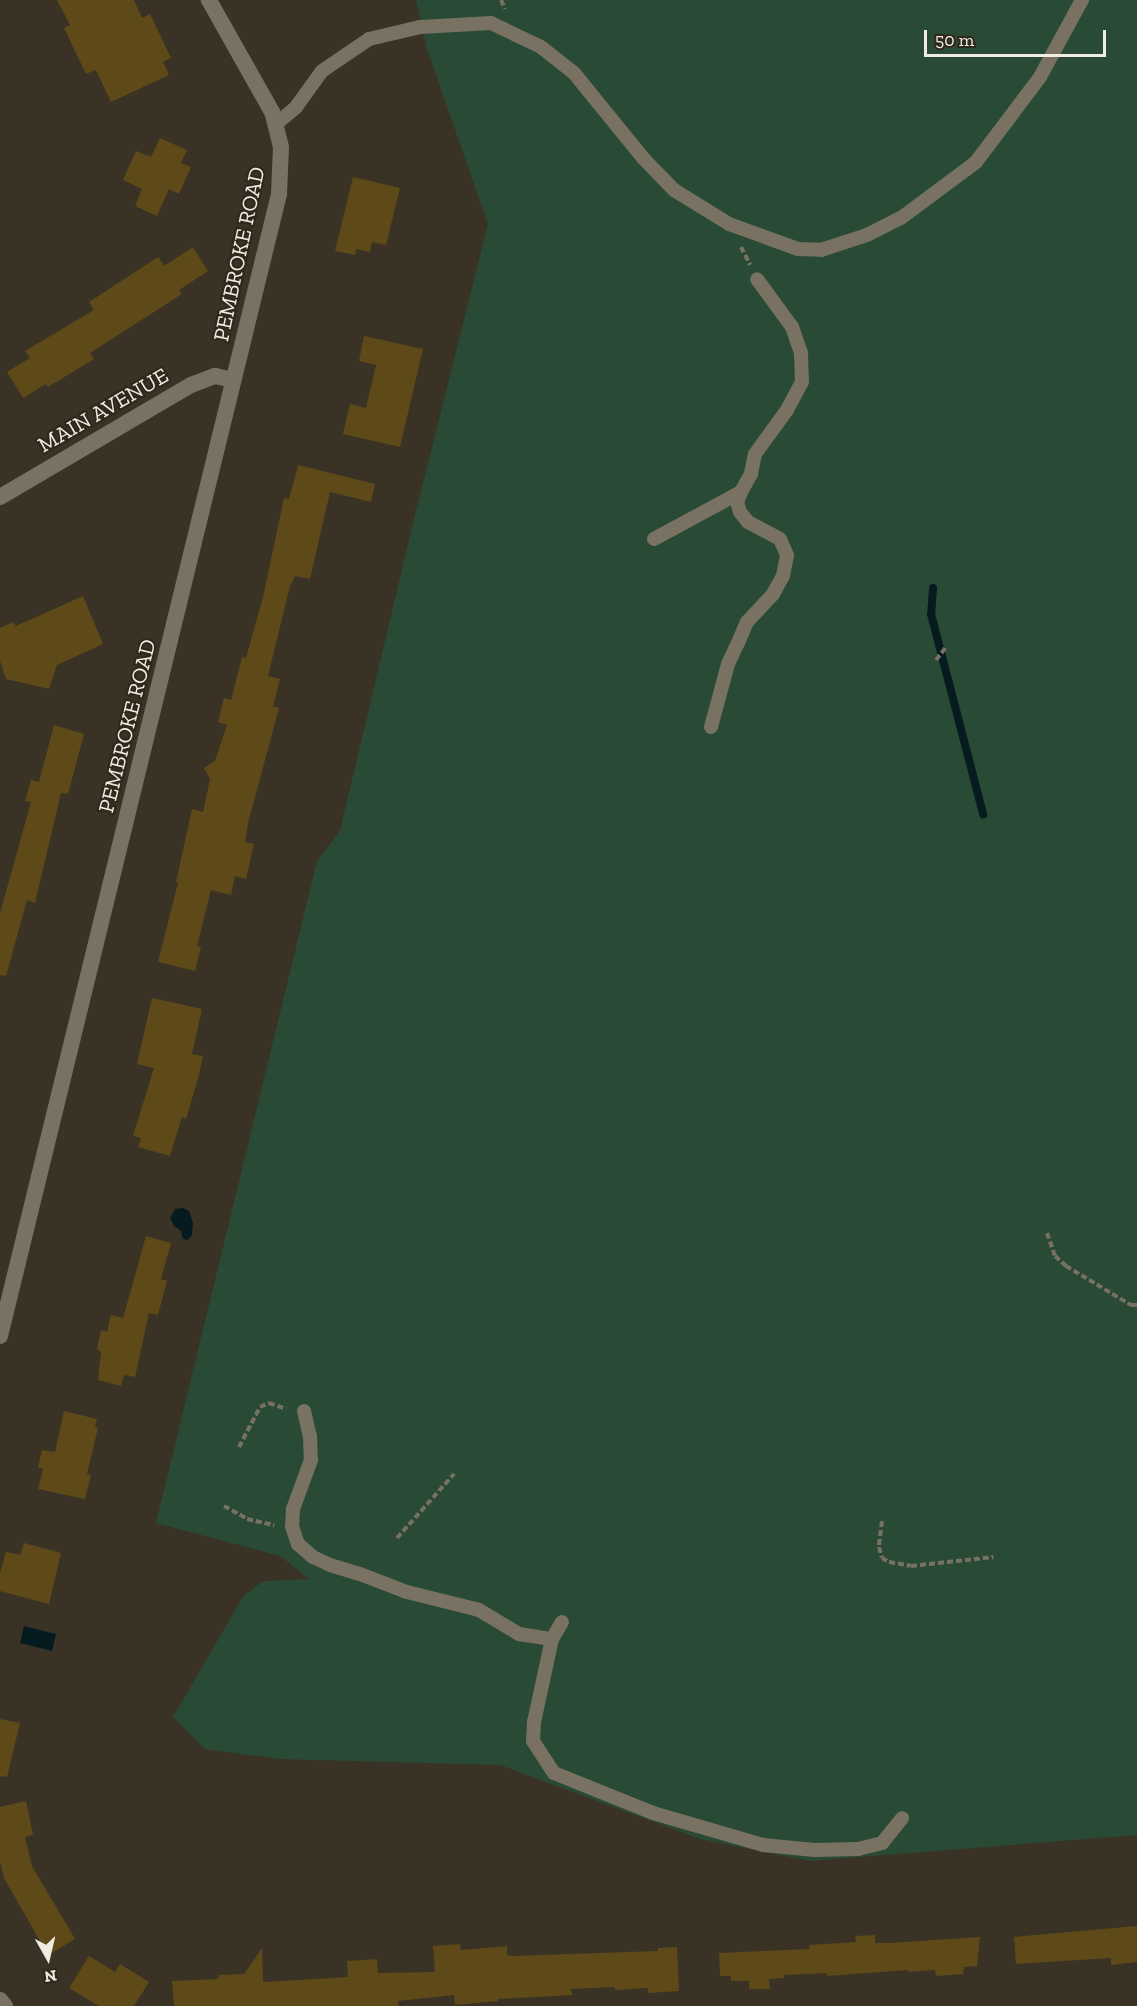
<!DOCTYPE html>
<style>
body{margin:0}
#map{position:relative;width:1137px;height:2006px;overflow:hidden;background:#3a3325;font-family:"Zilla Slab",serif}
div>[style]{position:absolute}
.green>*{inset:0;background:#294a34}
.water>*{inset:0;background:#061b20}
.stream>*{height:8px;margin:-4px;padding:0 4px;transform-origin:4px;border-radius:4px;background:#061b20}
.building>*{inset:0;background:#5d4a18}
.path>*{height:4px;margin-top:-2px;transform-origin:0;background:repeating-linear-gradient(90deg,#777164 0 6px,transparent 0 9px)}
.service>*{height:14px;margin:-7px;padding:0 7px;transform-origin:7px;border-radius:7px;background:#797262}
.minor>*{height:16px;margin:-8px;padding:0 8px;transform-origin:8px;border-radius:8px;background:#797262}
span{translate:-50% -50%;white-space:nowrap;text-align:center;line-height:1.15;-webkit-text-stroke:4.5px #2f291c;paint-order:stroke}
.street-label{font-size:22px;color:#f0ece3}
.north{position:absolute;left:18px;top:1928px;width:60px;height:60px;-webkit-text-stroke:4px #2f291c;paint-order:stroke;rotate:172deg;font-size:16px;font-weight:700;line-height:24px;text-align:center;color:#f0ece3}
.north::after{content:'';display:block;margin:auto;width:21px;height:27px;background:#f0ece3;clip-path:polygon(50% 0,100% 100%,50% 72%,0 100%)}
.scale{position:absolute;left:924px;top:30px;width:182px;height:27px;box-sizing:border-box;border:3px solid #f0ece3;border-top:0;padding-left:8px;font-size:18px;line-height:21px;white-space:nowrap;color:#f0ece3;-webkit-text-stroke:4px #2f291c;paint-order:stroke}
</style>
<div id="map">
<div class="green">
<i style="clip-path:polygon(416px 0,1137px 0,1137px 1835px,810px 1861px,700px 1839px,500px 1765px,279px 1759px,205px 1749px,173px 1717px,244px 1595px,264px 1581px,309px 1579px,280px 1556px,156px 1523px,317px 861px,340px 831px,413px 523px,488px 224px,427px 49px)"></i>
</div>
<div class="water">
<i style="clip-path:polygon(183px 1208px,189px 1211px,193px 1223px,192px 1235px,188px 1240px,183px 1239px,181px 1231px,174px 1226px,170px 1218px,175px 1209px)"></i>
<i style="clip-path:polygon(24px 1626px,56px 1634px,52px 1651px,20px 1643px)"></i>
</div>
<div class="stream">
<i style="left:933px;top:588px;width:26px;rotate:94deg"></i>
<i style="left:931px;top:614px;width:207px;rotate:75.4deg"></i>
</div>
<div class="building">
<i style="clip-path:polygon(57px 0,134px 0,142px 18px,150px 14px,171px 58px,163px 62px,169px 75px,111px 102px,96px 70px,86px 74px,64px 28px,70px 25px)"></i>
<i style="clip-path:polygon(160px 138px,187px 150px,181px 163px,191px 167px,179px 194px,169px 189px,157px 216px,135px 206px,142px 189px,123px 180px,136px 151px,151px 157px)"></i>
<i style="clip-path:polygon(353px 177px,400px 188px,386px 245px,372px 242px,370px 252px,356px 249px,355px 255px,335px 251px)"></i>
<i style="clip-path:polygon(193px 247px,208px 271px,179px 290px,182px 294px,90px 353px,94px 359px,48px 387px,46px 384px,23px 398px,7px 372px,30px 358px,25px 351px,94px 310px,89px 302px,158px 257px,164px 266px)"></i>
<i style="clip-path:polygon(364px 336px,423px 349px,400px 447px,343px 434px,350px 404px,366px 408px,376px 365px,359px 361px)"></i>
<i style="clip-path:polygon(298px 465px,375px 484px,371px 502px,330px 492px,310px 579px,295px 576px,290px 586px,268px 676px,280px 679px,273px 706px,279px 708px,248px 823px,245px 842px,254px 844px,246px 879px,235px 876px,231px 895px,211px 890px,197px 946px,201px 947px,195px 971px,158px 962px,178px 883px,176px 882px,192px 809px,203px 812px,210px 779px,204px 768px,215px 761px,227px 725px,218px 722px,224px 698px,231px 700px,242px 657px,246px 658px,263px 597px,284px 498px,289px 499px)"></i>
<i style="clip-path:polygon(83px 596px,103px 644px,57px 665px,49px 689px,6px 679px,0 661px,0 628px,13px 622px,16px 626px)"></i>
<i style="clip-path:polygon(54px 725px,84px 734px,68px 794px,61px 793px,35px 903px,27px 900px,6px 976px,0 975px,0 913px,31px 802px,25px 801px,31px 780px,39px 782px)"></i>
<i style="clip-path:polygon(152px 998px,202px 1009px,192px 1054px,203px 1056px,199px 1075px,186px 1119px,182px 1117px,170px 1156px,138px 1147px,141px 1138px,133px 1136px,154px 1068px,137px 1064px)"></i>
<i style="clip-path:polygon(146px 1236px,171px 1243px,161px 1279px,167px 1281px,158px 1315px,149px 1313px,135px 1377px,124px 1375px,121px 1386px,98px 1380px,101px 1352px,97px 1349px,101px 1330px,107px 1332px,111px 1315px,123px 1318px)"></i>
<i style="clip-path:polygon(64px 1411px,97px 1419px,95px 1427px,98px 1428px,87px 1474px,91px 1475px,85px 1499px,38px 1489px,43px 1469px,38px 1468px,42px 1450px,55px 1452px)"></i>
<i style="clip-path:polygon(24px 1543px,61px 1553px,49px 1604px,0 1591px,0 1573px,6px 1552px,20px 1555px)"></i>
<i style="clip-path:polygon(0 1719px,20px 1723px,7px 1777px,0 1776px)"></i>
<i style="clip-path:polygon(26px 1801px,33px 1835px,25px 1837px,32px 1866px,75px 1939px,48px 1955px,4px 1878px,0 1861px,0 1807px)"></i>
<i style="clip-path:polygon(1137px 1926px,1137px 1962px,1111px 1965px,1111px 1958px,1016px 1964px,1014px 1937px)"></i>
<i style="clip-path:polygon(875px 1935px,875px 1943px,889px 1943px,980px 1937px,977px 1966px,964px 1967px,963px 1974px,936px 1976px,935px 1970px,908px 1972px,908px 1970px,827px 1976px,827px 1973px,784px 1975px,784px 1978px,769px 1979px,770px 1989px,749px 1989px,749px 1981px,731px 1981px,731px 1976px,720px 1976px,719px 1953px,810px 1949px,809px 1945px,856px 1942px,855px 1936px)"></i>
<i style="clip-path:polygon(460px 1944px,461px 1950px,507px 1946px,507px 1955px,513px 1956px,658px 1951px,658px 1948px,677px 1947px,679px 1991px,648px 1993px,648px 1988px,615px 1990px,615px 1987px,571px 1989px,572px 1995px,498px 1999px,498px 2001px,455px 2005px,454px 1995px,398px 2001px,399px 2006px,174px 2006px,172px 1981px,219px 1979px,218px 1975px,244px 1974px,262px 1948px,263px 1982px,348px 1977px,347px 1961px,377px 1959px,378px 1973px,435px 1972px,433px 1946px)"></i>
<i style="clip-path:polygon(89px 1956px,115px 1972px,120px 1964px,149px 1982px,134px 2006px,99px 2006px,69px 1988px)"></i>
</div>
<div class="path">
<i style="left:501px;top:0;width:10px;rotate:66deg"></i>
<i style="left:741px;top:247px;width:20px;rotate:63deg"></i>
<i style="left:936px;top:660px;width:18px;rotate:-52deg"></i>
<i style="left:1047px;top:1233px;width:24px;rotate:71deg"></i>
<i style="left:1055px;top:1256px;width:15px;rotate:42deg"></i>
<i style="left:1066px;top:1266px;width:76px;rotate:31deg"></i>
<i style="left:1131px;top:1305px;width:6px"></i>
<i style="left:239px;top:1447px;width:45px;rotate:-62.3deg"></i>
<i style="left:260px;top:1407px;width:10px;rotate:-24deg"></i>
<i style="left:269px;top:1403px;width:18px;rotate:19deg"></i>
<i style="left:224px;top:1506px;width:26px;rotate:29deg"></i>
<i style="left:247px;top:1519px;width:28px;rotate:13deg"></i>
<i style="left:882px;top:1521px;width:26px;rotate:97deg"></i>
<i style="left:879px;top:1547px;width:11px;rotate:75deg"></i>
<i style="left:882px;top:1558px;width:8px;rotate:30deg"></i>
<i style="left:889px;top:1562px;width:22px;rotate:10deg"></i>
<i style="left:911px;top:1566px;width:83px;rotate:-6.2deg"></i>
<i style="left:397px;top:1538px;width:86px;rotate:-48.3deg"></i>
</div>
<div class="service">
<i style="left:276px;top:124px;width:26px;rotate:-40deg"></i>
<i style="left:296px;top:107px;width:44px;rotate:-54.2deg"></i>
<i style="left:322px;top:71px;width:57px;rotate:-34.2deg"></i>
<i style="left:369px;top:39px;width:52px;rotate:-13.2deg"></i>
<i style="left:420px;top:27px;width:71px;rotate:-3.2deg"></i>
<i style="left:491px;top:23px;width:55px;rotate:25.6deg"></i>
<i style="left:541px;top:47px;width:42px;rotate:38.2deg"></i>
<i style="left:574px;top:73px;width:111px;rotate:50.9deg"></i>
<i style="left:644px;top:159px;width:43px;rotate:45.9deg"></i>
<i style="left:674px;top:190px;width:65px;rotate:31.7deg"></i>
<i style="left:729px;top:224px;width:73px;rotate:19.9deg"></i>
<i style="left:798px;top:249px;width:23px;rotate:2deg"></i>
<i style="left:821px;top:250px;width:48px;rotate:-18.1deg"></i>
<i style="left:867px;top:235px;width:38px;rotate:-27deg"></i>
<i style="left:901px;top:218px;width:94px;rotate:-36.7deg"></i>
<i style="left:976px;top:162px;width:106px;rotate:-53deg"></i>
<i style="left:1040px;top:77px;width:88px;rotate:-61.4deg"></i>
<i style="left:654px;top:539px;width:99px;rotate:-28.4deg"></i>
<i style="left:741px;top:492px;width:21px;rotate:-61deg"></i>
<i style="left:751px;top:474px;width:20px;rotate:-79deg"></i>
<i style="left:755px;top:454px;width:54px;rotate:-54deg"></i>
<i style="left:787px;top:410px;width:32px;rotate:-62deg"></i>
<i style="left:802px;top:382px;width:29px;rotate:-92deg"></i>
<i style="left:801px;top:353px;width:28px;rotate:-109deg"></i>
<i style="left:792px;top:327px;width:59px;rotate:-126.1deg"></i>
<i style="left:711px;top:727px;width:65px;rotate:-74.9deg"></i>
<i style="left:728px;top:664px;width:23px;rotate:-65deg"></i>
<i style="left:738px;top:643px;width:23px;rotate:-67deg"></i>
<i style="left:747px;top:622px;width:38px;rotate:-47deg"></i>
<i style="left:773px;top:594px;width:21px;rotate:-61deg"></i>
<i style="left:783px;top:576px;width:21px;rotate:-79deg"></i>
<i style="left:787px;top:555px;width:17px;rotate:-114deg"></i>
<i style="left:780px;top:539px;width:36px;rotate:-152deg"></i>
<i style="left:748px;top:522px;width:13px;rotate:-129deg"></i>
<i style="left:740px;top:512px;width:10px;rotate:-107deg"></i>
<i style="left:737px;top:502px;width:11px;rotate:-68deg"></i>
<i style="left:304px;top:1411px;width:26px;rotate:77deg"></i>
<i style="left:310px;top:1436px;width:24px;rotate:88deg"></i>
<i style="left:311px;top:1460px;width:52px;rotate:110.2deg"></i>
<i style="left:293px;top:1509px;width:17px;rotate:93deg"></i>
<i style="left:292px;top:1526px;width:19px;rotate:72deg"></i>
<i style="left:298px;top:1544px;width:20px;rotate:41deg"></i>
<i style="left:313px;top:1557px;width:19px;rotate:25deg"></i>
<i style="left:330px;top:1565px;width:31px;rotate:17deg"></i>
<i style="left:360px;top:1574px;width:50px;rotate:21deg"></i>
<i style="left:407px;top:1592px;width:74px;rotate:14deg"></i>
<i style="left:479px;top:1610px;width:47px;rotate:31deg"></i>
<i style="left:519px;top:1634px;width:33px;rotate:9deg"></i>
<i style="left:562px;top:1622px;width:20px;rotate:120deg"></i>
<i style="left:552px;top:1639px;width:85px;rotate:102.2deg"></i>
<i style="left:534px;top:1722px;width:19px;rotate:93deg"></i>
<i style="left:533px;top:1741px;width:38px;rotate:57deg"></i>
<i style="left:554px;top:1773px;width:107px;rotate:22deg"></i>
<i style="left:653px;top:1813px;width:115px;rotate:16.2deg"></i>
<i style="left:763px;top:1845px;width:52px;rotate:5.5deg"></i>
<i style="left:815px;top:1850px;width:43px;rotate:-1.3deg"></i>
<i style="left:858px;top:1849px;width:25px;rotate:-14deg"></i>
<i style="left:882px;top:1843px;width:32px;rotate:-51deg"></i>
</div>
<div class="minor">
<i style="left:0;top:497px;width:221px;rotate:-30.4deg"></i>
<i style="left:191px;top:385px;width:26px;rotate:-21deg"></i>
<i style="left:215px;top:376px;width:19px;rotate:12deg"></i>
<i style="left:0;top:1336px;width:1176px;rotate:-76.27deg"></i>
<i style="left:279px;top:194px;width:47px;rotate:-87.6deg"></i>
<i style="left:281px;top:147px;width:36px;rotate:-104deg"></i>
<i style="left:272px;top:112px;width:129px;rotate:-119.4deg"></i>
<i style="left:0;top:2000px;width:8px;rotate:50deg"></i>
</div>
<div class="street-label">
<span style="left:239px;top:254px;rotate:-78deg">PEMBROKE ROAD</span>
<span style="left:103px;top:410px;rotate:-30deg">MAIN AVENUE</span>
<span style="left:127px;top:726px;rotate:-76deg">PEMBROKE ROAD</span>
</div>
<div class="north">N</div>
<div class="scale">50 m</div>
</div>
